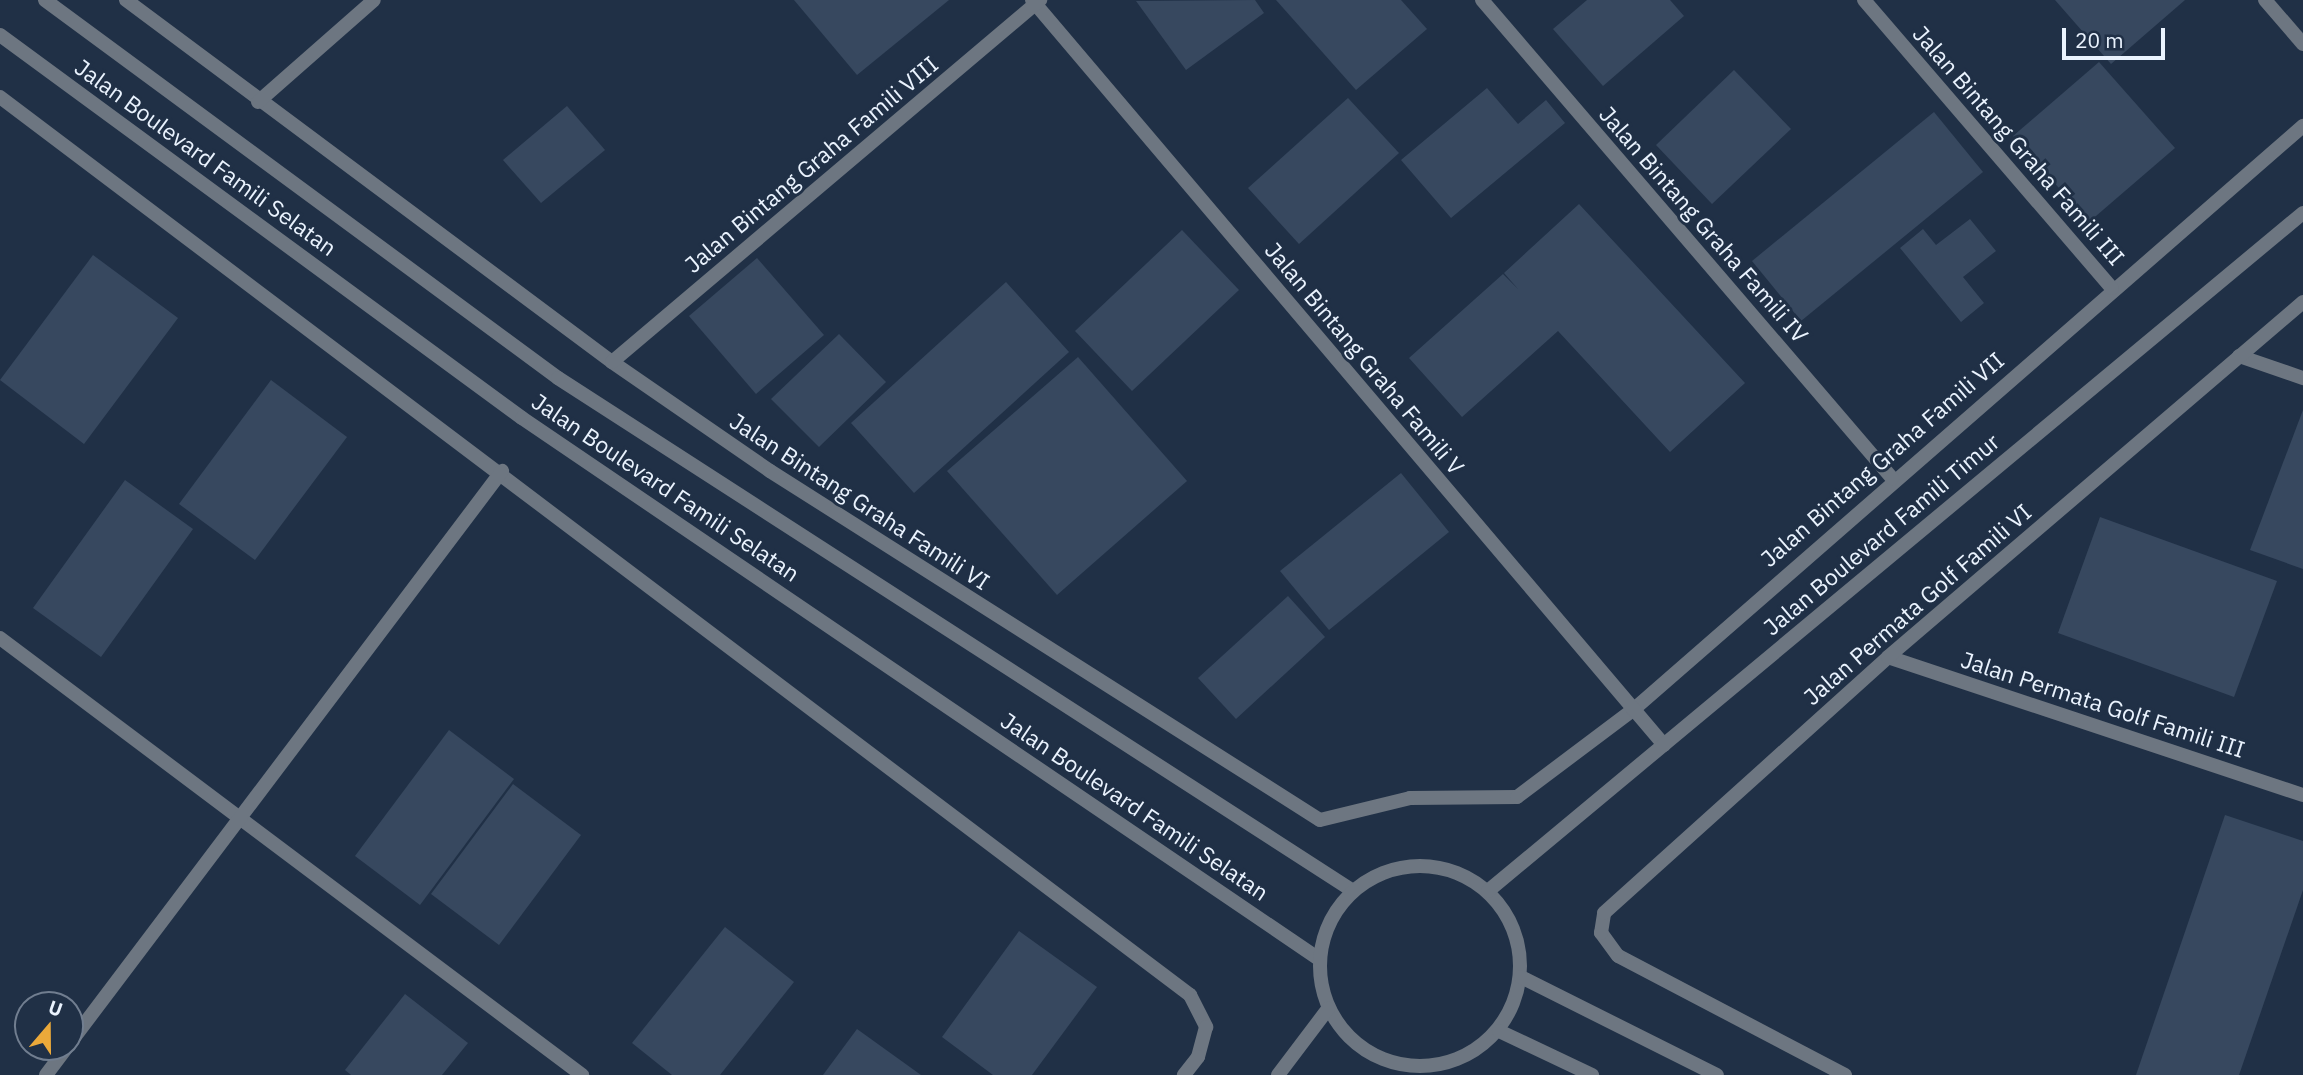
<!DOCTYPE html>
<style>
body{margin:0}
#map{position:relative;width:2303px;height:1075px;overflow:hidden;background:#203046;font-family:"IBM Plex Sans",sans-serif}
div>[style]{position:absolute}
.building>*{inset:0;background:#37485f}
.minor>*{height:14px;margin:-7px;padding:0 7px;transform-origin:7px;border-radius:7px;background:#6d7681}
.minor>.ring{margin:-7px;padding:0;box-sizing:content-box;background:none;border:14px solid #6d7681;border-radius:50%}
span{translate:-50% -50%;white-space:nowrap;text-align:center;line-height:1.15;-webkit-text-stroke:6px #203046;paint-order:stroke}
.street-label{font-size:23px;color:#eaf3fe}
.north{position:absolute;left:14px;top:991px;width:70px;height:70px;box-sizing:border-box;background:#203046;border:2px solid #717e90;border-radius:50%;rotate:20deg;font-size:19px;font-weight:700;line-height:28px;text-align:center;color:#eaf3fe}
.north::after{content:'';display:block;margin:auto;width:24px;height:32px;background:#eba93a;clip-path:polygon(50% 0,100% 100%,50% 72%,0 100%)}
.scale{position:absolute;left:2062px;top:28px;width:103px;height:32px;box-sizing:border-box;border:4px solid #eaf3fe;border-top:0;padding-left:9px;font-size:21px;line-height:24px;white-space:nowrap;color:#eaf3fe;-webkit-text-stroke:5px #203046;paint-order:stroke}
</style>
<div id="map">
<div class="building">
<i style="clip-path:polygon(794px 0,949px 0,857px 75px)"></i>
<i style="clip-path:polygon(1255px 0,1264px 13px,1186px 70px,1136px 1px)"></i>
<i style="clip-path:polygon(1276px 0,1401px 0,1427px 29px,1356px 90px)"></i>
<i style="clip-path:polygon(1587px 0,1670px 0,1684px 16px,1603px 86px,1553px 29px)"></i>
<i style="clip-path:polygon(2055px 0,2185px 0,2111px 64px)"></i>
<i style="clip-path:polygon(2099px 62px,2175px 148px,2089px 222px,2013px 136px)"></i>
<i style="clip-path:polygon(1734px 70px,1791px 129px,1712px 204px,1656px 145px)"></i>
<i style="clip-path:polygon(1487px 88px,1518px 124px,1546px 100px,1565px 123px,1451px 218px,1401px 160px)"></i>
<i style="clip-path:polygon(1348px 98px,1399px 153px,1299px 244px,1248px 188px)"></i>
<i style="clip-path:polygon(567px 106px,605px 150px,541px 203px,503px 160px)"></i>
<i style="clip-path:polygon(1934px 112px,1983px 172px,1801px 321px,1752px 261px)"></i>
<i style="clip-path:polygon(1579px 204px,1745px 383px,1670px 452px,1558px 331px,1462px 417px,1409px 358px,1503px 274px,1518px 289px,1504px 273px)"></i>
<i style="clip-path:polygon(1970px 219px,1996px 251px,1963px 277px,1984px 303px,1961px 322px,1900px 248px,1923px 229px,1936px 245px)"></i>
<i style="clip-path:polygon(1182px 230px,1239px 290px,1132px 391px,1075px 331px)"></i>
<i style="clip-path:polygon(93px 255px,178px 318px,84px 444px,0 380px)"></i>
<i style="clip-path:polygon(757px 258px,824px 335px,756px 394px,689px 316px)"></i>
<i style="clip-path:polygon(1006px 282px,1069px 352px,914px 493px,851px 423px)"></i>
<i style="clip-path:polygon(839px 334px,886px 382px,819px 447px,771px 399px)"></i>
<i style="clip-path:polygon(1078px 357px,1187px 481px,1057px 595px,947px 471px)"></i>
<i style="clip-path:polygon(271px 380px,347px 437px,255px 560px,179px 504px)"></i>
<i style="clip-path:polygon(2303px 410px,2303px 569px,2250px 550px)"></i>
<i style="clip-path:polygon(1401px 473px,1449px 532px,1329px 630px,1280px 571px)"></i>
<i style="clip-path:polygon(125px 480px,193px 529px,101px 657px,33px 608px)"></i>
<i style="clip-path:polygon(2100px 517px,2277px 581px,2234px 697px,2058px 633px)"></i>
<i style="clip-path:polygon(1288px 596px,1325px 637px,1236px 719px,1198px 678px)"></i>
<i style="clip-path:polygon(449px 730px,514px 779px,420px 905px,355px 856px)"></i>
<i style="clip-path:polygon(513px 784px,581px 835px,499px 945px,431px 894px)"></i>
<i style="clip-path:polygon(2225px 815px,2303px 841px,2303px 890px,2239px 1075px,2136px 1075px)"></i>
<i style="clip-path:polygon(725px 927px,794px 982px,720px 1075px,672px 1075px,632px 1043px)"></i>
<i style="clip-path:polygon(1019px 931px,1097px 987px,1032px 1075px,993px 1075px,942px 1037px)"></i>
<i style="clip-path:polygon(405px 994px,468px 1043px,442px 1075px,351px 1075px,345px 1070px)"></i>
<i style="clip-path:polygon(857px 1029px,921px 1075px,823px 1075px)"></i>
</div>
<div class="minor">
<i style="left:45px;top:0;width:637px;rotate:36.38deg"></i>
<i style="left:558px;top:378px;width:946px;rotate:32.83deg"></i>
<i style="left:126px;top:0;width:606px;rotate:36.68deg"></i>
<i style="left:612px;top:362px;width:192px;rotate:34.6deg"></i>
<i style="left:770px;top:471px;width:651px;rotate:32.4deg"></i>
<i style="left:1320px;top:820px;width:93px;rotate:-13.7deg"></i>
<i style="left:1410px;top:798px;width:107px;rotate:-0.5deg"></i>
<i style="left:1517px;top:797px;width:145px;rotate:-36.9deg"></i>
<i style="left:1633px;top:710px;width:889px;rotate:-41.08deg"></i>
<i style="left:1032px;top:0;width:977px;rotate:49.69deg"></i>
<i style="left:1482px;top:0;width:630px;rotate:49.38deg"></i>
<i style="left:1864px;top:0;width:380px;rotate:49.3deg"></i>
<i style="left:2265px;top:0;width:58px;rotate:49.2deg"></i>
<i style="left:0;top:35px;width:647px;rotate:36.27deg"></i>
<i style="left:522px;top:418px;width:963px;rotate:34.17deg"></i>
<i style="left:0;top:97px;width:1491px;rotate:37.04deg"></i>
<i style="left:1190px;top:995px;width:36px;rotate:63deg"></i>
<i style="left:1206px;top:1027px;width:31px;rotate:105deg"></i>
<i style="left:1198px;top:1057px;width:23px;rotate:128deg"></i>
<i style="left:258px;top:102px;width:154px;rotate:-41.3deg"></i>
<i style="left:2239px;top:356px;width:68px;rotate:19deg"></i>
<i style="left:612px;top:362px;width:561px;rotate:-40.22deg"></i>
<i style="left:0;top:638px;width:728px;rotate:36.9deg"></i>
<i style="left:1888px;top:657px;width:437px;rotate:18.4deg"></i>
<i class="ring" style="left:1320px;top:866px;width:186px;height:186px"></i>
<i style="left:1488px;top:891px;width:1060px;rotate:-39.76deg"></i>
<i style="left:1521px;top:977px;width:219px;rotate:26.6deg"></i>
<i style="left:1499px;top:1031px;width:103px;rotate:25.3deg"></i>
<i style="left:70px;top:1043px;width:717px;rotate:-52.94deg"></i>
<i style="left:46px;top:1075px;width:35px;rotate:-53deg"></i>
<i style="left:1278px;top:1075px;width:83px;rotate:-52.9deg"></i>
<i style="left:1845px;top:1075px;width:256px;rotate:-152.3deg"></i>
<i style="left:1618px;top:956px;width:29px;rotate:-126deg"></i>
<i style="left:1601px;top:933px;width:20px;rotate:-81deg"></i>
<i style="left:1604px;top:913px;width:382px;rotate:-42deg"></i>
<i style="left:1888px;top:657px;width:546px;rotate:-40.54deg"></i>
</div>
<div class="street-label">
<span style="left:2019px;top:145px;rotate:49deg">Jalan Bintang Graha Famili III</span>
<span style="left:206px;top:157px;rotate:36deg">Jalan Boulevard Famili Selatan</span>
<span style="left:811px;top:164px;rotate:-40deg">Jalan Bintang Graha Famili VIII</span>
<span style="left:1704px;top:224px;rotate:49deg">Jalan Bintang Graha Famili IV</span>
<span style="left:1365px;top:358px;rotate:50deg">Jalan Bintang Graha Famili V</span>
<span style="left:1882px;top:459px;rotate:-41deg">Jalan Bintang Graha Famili VII</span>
<span style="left:666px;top:487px;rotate:34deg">Jalan Boulevard Famili Selatan</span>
<span style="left:860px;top:501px;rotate:33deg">Jalan Bintang Graha Famili VI</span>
<span style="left:1881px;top:534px;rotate:-40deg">Jalan Boulevard Famili Timur</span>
<span style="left:1917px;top:604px;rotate:-41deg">Jalan Permata Golf Famili VI</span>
<span style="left:2103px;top:704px;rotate:18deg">Jalan Permata Golf Famili III</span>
<span style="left:1135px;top:806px;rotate:34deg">Jalan Boulevard Famili Selatan</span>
</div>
<div class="north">U</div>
<div class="scale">20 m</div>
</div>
